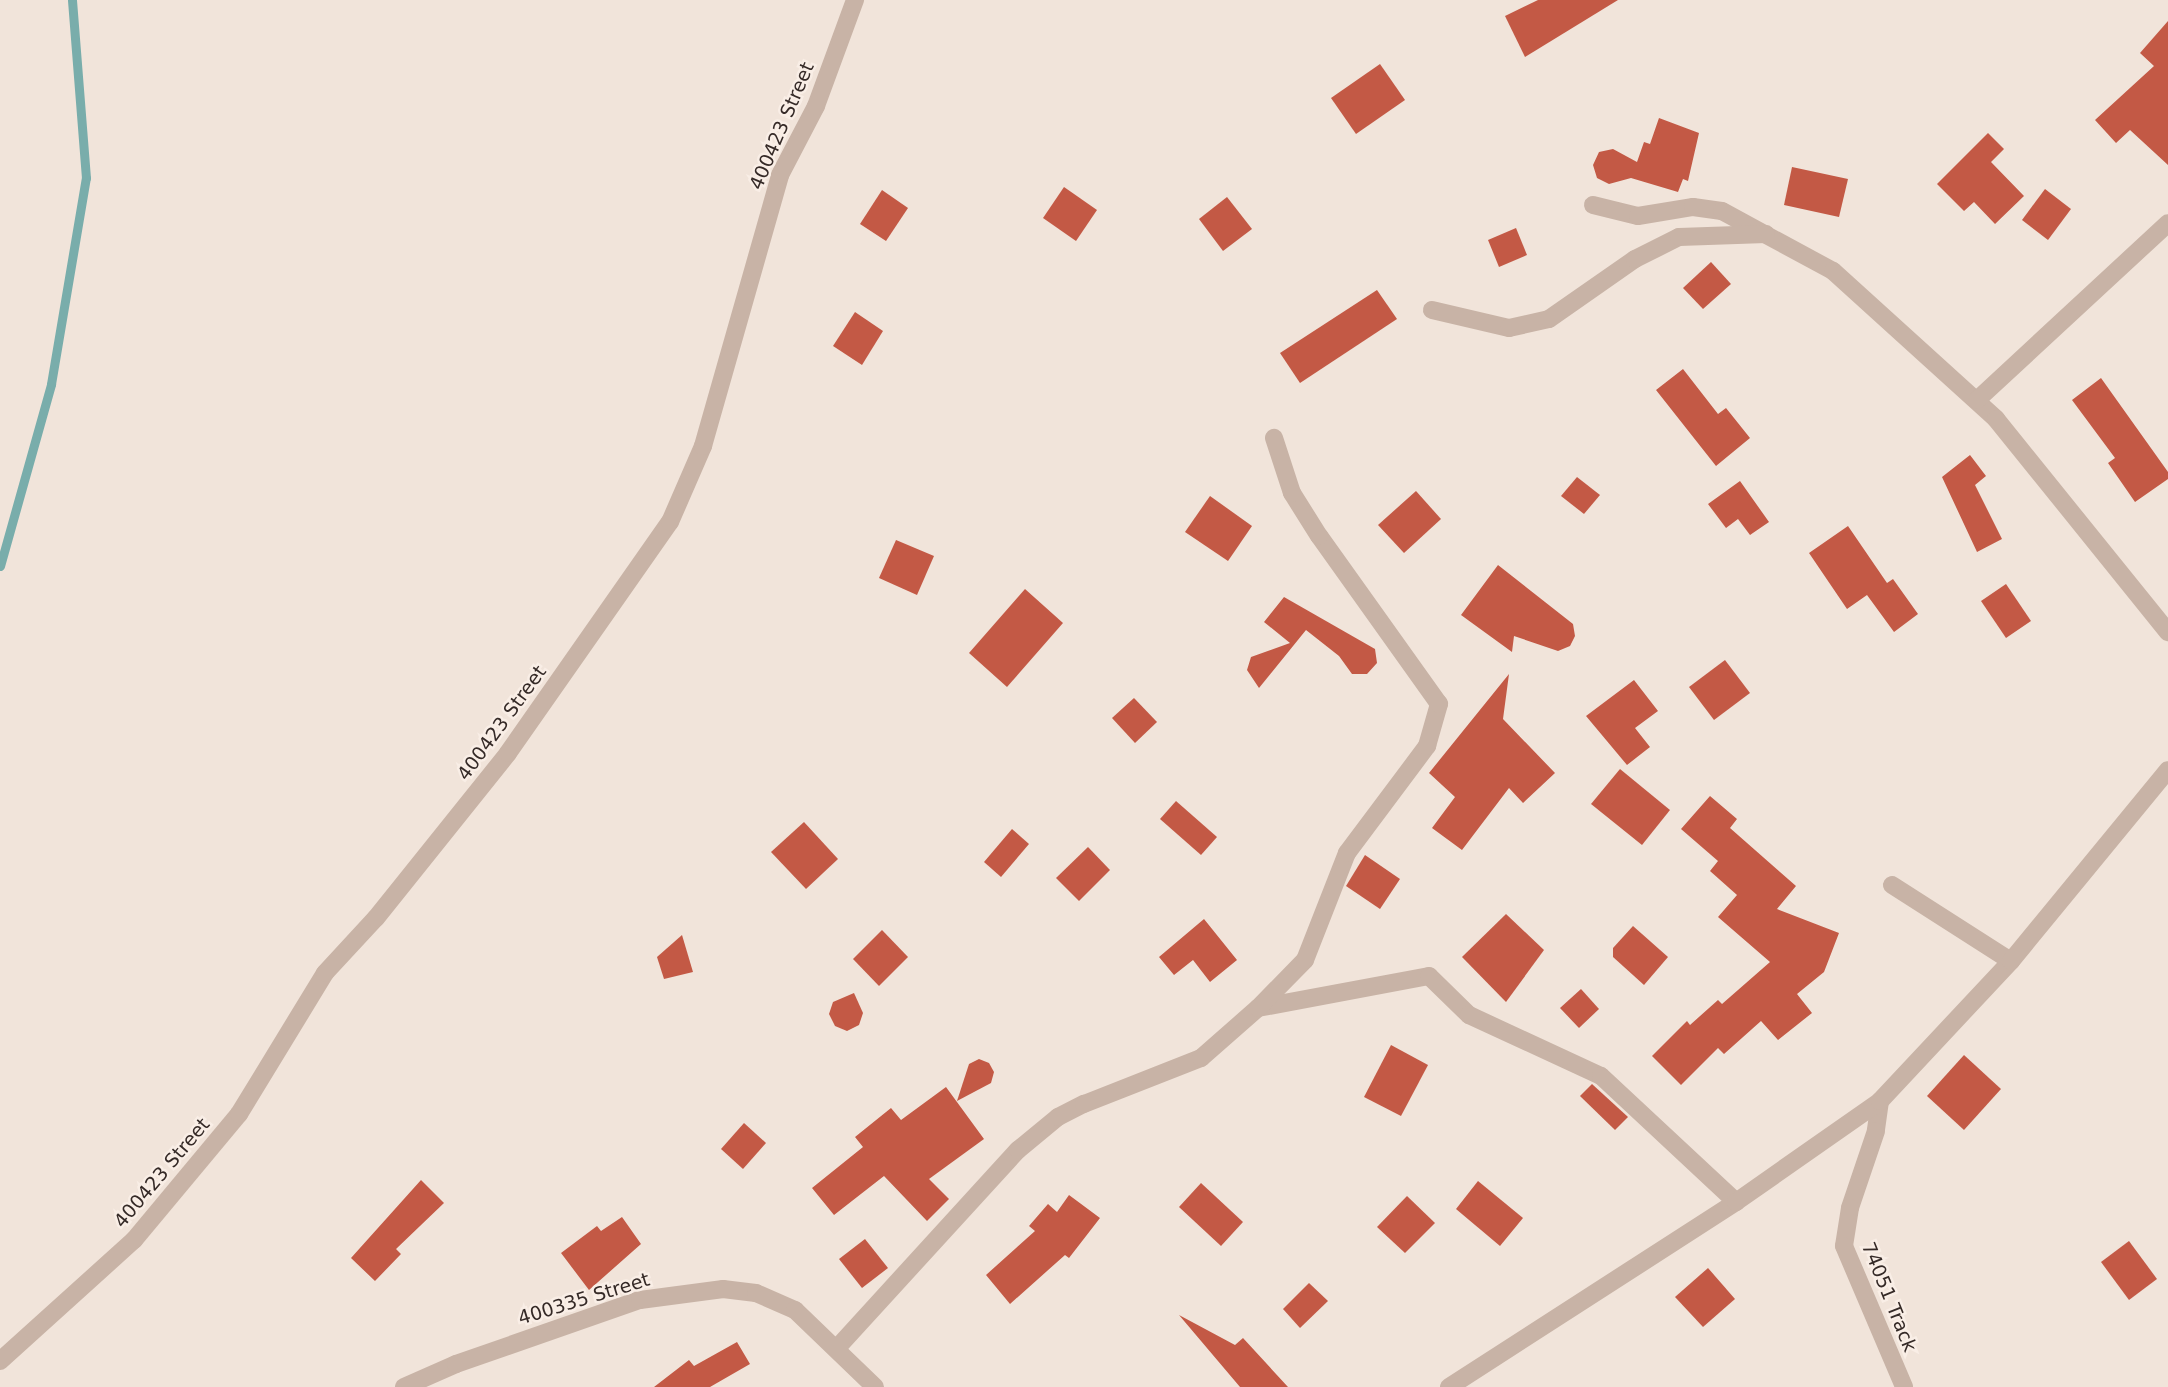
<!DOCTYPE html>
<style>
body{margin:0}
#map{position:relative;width:2168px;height:1387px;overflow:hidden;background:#f1e4da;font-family:"DejaVu Sans",sans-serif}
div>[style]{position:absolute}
.stream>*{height:9px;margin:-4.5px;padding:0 4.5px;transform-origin:4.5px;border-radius:4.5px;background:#79adab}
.building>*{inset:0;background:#c35945}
.minor>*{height:18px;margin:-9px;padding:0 9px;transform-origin:9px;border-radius:9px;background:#c8b3a6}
.tertiary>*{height:18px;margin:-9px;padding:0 9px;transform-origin:9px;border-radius:9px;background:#c8b3a6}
span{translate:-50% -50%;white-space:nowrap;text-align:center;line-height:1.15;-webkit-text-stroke:5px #f9eee6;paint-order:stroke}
.street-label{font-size:19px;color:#352a27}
</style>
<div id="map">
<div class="stream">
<i style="left:0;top:566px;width:189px;rotate:-74.3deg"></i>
<i style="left:51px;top:384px;width:209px;rotate:-80.4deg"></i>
<i style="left:86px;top:178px;width:179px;rotate:-94.5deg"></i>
</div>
<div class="building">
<i style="clip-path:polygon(1538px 0,1618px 0,1525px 57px,1505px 16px)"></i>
<i style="clip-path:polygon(2168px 21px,2168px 165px,2130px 130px,2116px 143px,2095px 120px,2154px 66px,2140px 53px)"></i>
<i style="clip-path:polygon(1380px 64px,1405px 100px,1356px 134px,1331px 98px)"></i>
<i style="clip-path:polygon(1659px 118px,1699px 133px,1688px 181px,1683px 179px,1678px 192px,1631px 178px,1609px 184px,1597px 178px,1593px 165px,1599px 152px,1613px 149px,1637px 162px,1644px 142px,1650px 144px)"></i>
<i style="clip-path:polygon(1988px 133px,2004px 149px,1991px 162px,2024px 196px,1995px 224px,1974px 202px,1964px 211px,1937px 184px)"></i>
<i style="clip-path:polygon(1792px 167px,1848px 179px,1839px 217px,1784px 205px)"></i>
<i style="clip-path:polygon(1064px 187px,1097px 210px,1076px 241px,1043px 218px)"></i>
<i style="clip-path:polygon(2045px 189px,2071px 209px,2048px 240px,2022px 220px)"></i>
<i style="clip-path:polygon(882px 190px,908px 208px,886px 241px,860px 224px)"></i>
<i style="clip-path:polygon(1227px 197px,1252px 229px,1223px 251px,1199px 219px)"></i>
<i style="clip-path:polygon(1516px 228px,1527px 255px,1499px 267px,1488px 240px)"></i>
<i style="clip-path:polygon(1711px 262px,1731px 284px,1703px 309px,1683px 288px)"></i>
<i style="clip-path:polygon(1377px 290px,1397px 319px,1300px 383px,1280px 353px)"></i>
<i style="clip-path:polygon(855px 312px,883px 331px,862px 365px,833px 346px)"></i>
<i style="clip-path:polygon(1683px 369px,1718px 414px,1726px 408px,1750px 438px,1716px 466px,1656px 390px)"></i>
<i style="clip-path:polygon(2101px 378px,2168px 472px,2168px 479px,2135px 502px,2108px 463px,2115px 458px,2072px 400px)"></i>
<i style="clip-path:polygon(1970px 455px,1986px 476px,1975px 485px,2002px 539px,1977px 552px,1942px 477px)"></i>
<i style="clip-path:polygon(1577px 477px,1600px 495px,1584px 514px,1561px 496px)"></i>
<i style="clip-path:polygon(1740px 481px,1769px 522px,1750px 535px,1738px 519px,1726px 528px,1708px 504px)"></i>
<i style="clip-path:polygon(1416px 491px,1441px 519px,1404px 553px,1378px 525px)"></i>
<i style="clip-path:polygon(1210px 496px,1252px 526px,1228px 561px,1185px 532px)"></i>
<i style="clip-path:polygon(1848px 526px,1887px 583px,1893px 579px,1918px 614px,1894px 632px,1867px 595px,1847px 609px,1809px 553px)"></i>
<i style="clip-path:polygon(896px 540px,934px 556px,917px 595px,879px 578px)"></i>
<i style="clip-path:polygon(1498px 565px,1573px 624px,1575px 636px,1570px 646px,1558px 651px,1514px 636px,1512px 652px,1461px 615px)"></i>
<i style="clip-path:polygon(2006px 584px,2031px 621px,2006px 638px,1981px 601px)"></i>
<i style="clip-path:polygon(1025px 589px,1063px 623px,1007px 687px,969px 653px)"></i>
<i style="clip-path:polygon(1284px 597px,1375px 649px,1377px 663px,1367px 674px,1352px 674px,1339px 656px,1306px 630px,1259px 688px,1247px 670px,1251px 657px,1290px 643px,1264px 622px)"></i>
<i style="clip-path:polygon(1725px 660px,1750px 693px,1714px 720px,1689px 687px)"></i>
<i style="clip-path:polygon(1509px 674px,1503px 719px,1555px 773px,1523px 803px,1509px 788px,1462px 850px,1432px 828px,1455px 797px,1429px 773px)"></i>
<i style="clip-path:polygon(1634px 680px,1658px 711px,1635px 728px,1650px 747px,1627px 765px,1586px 716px)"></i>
<i style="clip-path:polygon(1134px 698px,1157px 722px,1135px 743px,1112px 718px)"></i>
<i style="clip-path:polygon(1620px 769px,1670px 810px,1642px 845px,1591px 804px)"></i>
<i style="clip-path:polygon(1710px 796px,1737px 819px,1730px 828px,1796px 886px,1777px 909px,1839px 933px,1824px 972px,1797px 994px,1812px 1013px,1778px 1040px,1761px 1021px,1724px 1054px,1718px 1048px,1681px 1085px,1652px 1056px,1687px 1021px,1690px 1025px,1718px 1000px,1722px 1004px,1770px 962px,1718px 917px,1737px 895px,1710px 871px,1718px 861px,1681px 829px)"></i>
<i style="clip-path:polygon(1176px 801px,1217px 837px,1201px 855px,1160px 819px)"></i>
<i style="clip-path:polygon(804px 822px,838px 859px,806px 889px,771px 852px)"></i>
<i style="clip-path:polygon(1012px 829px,1029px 844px,1001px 877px,984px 862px)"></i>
<i style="clip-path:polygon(1088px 847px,1110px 870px,1079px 901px,1056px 878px)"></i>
<i style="clip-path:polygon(1365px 855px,1400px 879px,1380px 909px,1346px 886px)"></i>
<i style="clip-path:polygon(1506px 914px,1544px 950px,1506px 1002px,1462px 957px)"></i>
<i style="clip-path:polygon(1204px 919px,1237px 960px,1210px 982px,1193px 960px,1174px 975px,1159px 957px)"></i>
<i style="clip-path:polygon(1633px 926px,1668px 957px,1644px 985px,1613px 957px,1613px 948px)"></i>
<i style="clip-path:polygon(882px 930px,908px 957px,879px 986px,853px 959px)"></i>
<i style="clip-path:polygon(682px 935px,693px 972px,664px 979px,657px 957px)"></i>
<i style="clip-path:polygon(1581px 989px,1599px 1009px,1579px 1028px,1560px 1008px)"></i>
<i style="clip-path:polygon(854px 993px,863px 1013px,859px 1025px,847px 1031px,835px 1026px,829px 1014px,833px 1002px)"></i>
<i style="clip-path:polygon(1391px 1045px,1428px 1065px,1401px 1116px,1364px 1097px)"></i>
<i style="clip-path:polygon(1964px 1055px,2001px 1089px,1964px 1130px,1927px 1096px)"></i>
<i style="clip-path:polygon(979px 1059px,989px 1063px,994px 1072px,991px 1083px,957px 1101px,969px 1064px)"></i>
<i style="clip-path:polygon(1592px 1084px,1628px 1117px,1615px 1130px,1580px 1096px)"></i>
<i style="clip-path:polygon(946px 1087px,984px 1139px,929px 1179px,949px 1199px,927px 1221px,884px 1176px,834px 1215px,812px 1188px,863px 1147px,855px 1137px,891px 1108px,901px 1120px)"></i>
<i style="clip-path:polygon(744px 1123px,766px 1143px,743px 1169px,721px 1149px)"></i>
<i style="clip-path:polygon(421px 1180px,444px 1203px,396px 1249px,401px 1254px,375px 1281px,351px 1258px)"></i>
<i style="clip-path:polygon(1478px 1181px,1523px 1218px,1500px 1246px,1456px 1209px)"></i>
<i style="clip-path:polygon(1201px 1183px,1243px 1222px,1221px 1246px,1179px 1207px)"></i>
<i style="clip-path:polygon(1069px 1195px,1100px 1218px,1069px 1258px,1065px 1255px,1010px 1304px,986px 1275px,1035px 1231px,1029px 1226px,1048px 1204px,1057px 1212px)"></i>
<i style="clip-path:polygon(1407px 1196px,1435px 1223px,1405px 1253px,1377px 1227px)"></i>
<i style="clip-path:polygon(622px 1217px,641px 1244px,589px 1290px,561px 1253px,597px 1226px,601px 1231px)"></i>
<i style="clip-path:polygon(865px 1239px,888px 1268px,862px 1288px,839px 1259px)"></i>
<i style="clip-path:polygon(2129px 1241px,2157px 1279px,2129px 1300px,2101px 1262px)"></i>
<i style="clip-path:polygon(1708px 1268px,1735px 1299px,1703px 1327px,1675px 1297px)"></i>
<i style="clip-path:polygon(1309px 1283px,1328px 1301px,1300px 1328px,1283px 1309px)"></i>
<i style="clip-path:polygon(1179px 1315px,1235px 1345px,1243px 1338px,1288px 1387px,1240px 1387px)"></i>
<i style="clip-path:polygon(737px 1342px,750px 1364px,710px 1387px,654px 1387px,689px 1360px,694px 1366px)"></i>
</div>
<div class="minor">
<i style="left:1593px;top:205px;width:46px;rotate:13.7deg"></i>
<i style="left:1638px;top:216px;width:56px;rotate:-9.3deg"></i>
<i style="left:1693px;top:207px;width:29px;rotate:8deg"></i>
<i style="left:1722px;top:211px;width:126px;rotate:28.4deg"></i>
<i style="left:1833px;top:271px;width:220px;rotate:42.2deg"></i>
<i style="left:1996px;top:419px;width:274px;rotate:51.1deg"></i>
<i style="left:1432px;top:310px;width:79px;rotate:13.2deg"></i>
<i style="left:1509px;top:328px;width:41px;rotate:-12.7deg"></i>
<i style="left:1549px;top:319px;width:105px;rotate:-34.9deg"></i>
<i style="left:1635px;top:259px;width:49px;rotate:-26.6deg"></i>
<i style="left:1679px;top:237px;width:87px;rotate:-2deg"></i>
<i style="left:1977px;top:400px;width:260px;rotate:-42.8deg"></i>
<i style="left:1892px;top:885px;width:141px;rotate:32.6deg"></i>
<i style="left:1258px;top:1008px;width:174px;rotate:-10.6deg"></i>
<i style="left:1429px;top:976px;width:56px;rotate:44.3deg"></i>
<i style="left:1469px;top:1015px;width:145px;rotate:24.8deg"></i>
<i style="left:1601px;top:1076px;width:185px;rotate:43deg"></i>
<i style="left:1880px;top:1101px;width:30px;rotate:98deg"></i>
<i style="left:1876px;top:1131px;width:81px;rotate:108.7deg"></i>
<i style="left:1850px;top:1208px;width:38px;rotate:99deg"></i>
<i style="left:1844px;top:1246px;width:153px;rotate:66.9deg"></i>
<i style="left:837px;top:1348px;width:268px;rotate:-47.6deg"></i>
<i style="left:1018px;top:1150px;width:52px;rotate:-39.5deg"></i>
<i style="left:1058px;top:1117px;width:29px;rotate:-27deg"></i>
<i style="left:1084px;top:1104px;width:126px;rotate:-21.5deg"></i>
<i style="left:1201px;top:1058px;width:76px;rotate:-41.3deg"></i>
<i style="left:1258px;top:1008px;width:67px;rotate:-45.6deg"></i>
<i style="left:1305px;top:960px;width:115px;rotate:-68.6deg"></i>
<i style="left:1347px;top:853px;width:134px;rotate:-53.2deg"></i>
<i style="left:1427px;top:746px;width:44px;rotate:-74.1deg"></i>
<i style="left:1439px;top:704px;width:206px;rotate:-125.5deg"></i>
<i style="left:1319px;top:536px;width:51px;rotate:-122.1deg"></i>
<i style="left:1292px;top:493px;width:58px;rotate:-108.1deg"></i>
<i style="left:0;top:1361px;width:181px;rotate:-42.1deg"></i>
<i style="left:134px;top:1240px;width:164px;rotate:-50.2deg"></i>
<i style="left:239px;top:1114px;width:165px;rotate:-58.6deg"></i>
<i style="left:325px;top:973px;width:75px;rotate:-47.2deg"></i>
<i style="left:376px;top:918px;width:211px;rotate:-51.3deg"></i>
<i style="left:508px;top:753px;width:282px;rotate:-55deg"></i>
<i style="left:670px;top:522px;width:83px;rotate:-66.5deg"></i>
<i style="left:703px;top:446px;width:282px;rotate:-74.1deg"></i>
<i style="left:780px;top:175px;width:78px;rotate:-62.4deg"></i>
<i style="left:816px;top:106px;width:113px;rotate:-69.8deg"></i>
</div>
<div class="tertiary">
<i style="left:404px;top:1387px;width:57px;rotate:-23.9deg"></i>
<i style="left:456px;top:1364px;width:195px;rotate:-19.2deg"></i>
<i style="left:640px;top:1300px;width:84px;rotate:-7.5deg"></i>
<i style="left:723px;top:1289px;width:33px;rotate:7deg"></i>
<i style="left:756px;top:1293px;width:43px;rotate:23.6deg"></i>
<i style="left:795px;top:1310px;width:111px;rotate:43.9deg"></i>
<i style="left:1449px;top:1387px;width:341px;rotate:-32.8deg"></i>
<i style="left:1736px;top:1202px;width:176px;rotate:-35deg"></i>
<i style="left:1880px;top:1101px;width:192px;rotate:-46.9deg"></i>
<i style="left:2011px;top:961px;width:247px;rotate:-50.6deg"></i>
</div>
<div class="street-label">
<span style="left:782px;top:126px;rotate:-67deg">400423 Street</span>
<span style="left:502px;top:723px;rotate:-54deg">400423 Street</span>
<span style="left:162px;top:1173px;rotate:-50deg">400423 Street</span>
<span style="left:1889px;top:1297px;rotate:68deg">74051 Track</span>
<span style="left:584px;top:1299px;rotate:-17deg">400335 Street</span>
</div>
</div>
